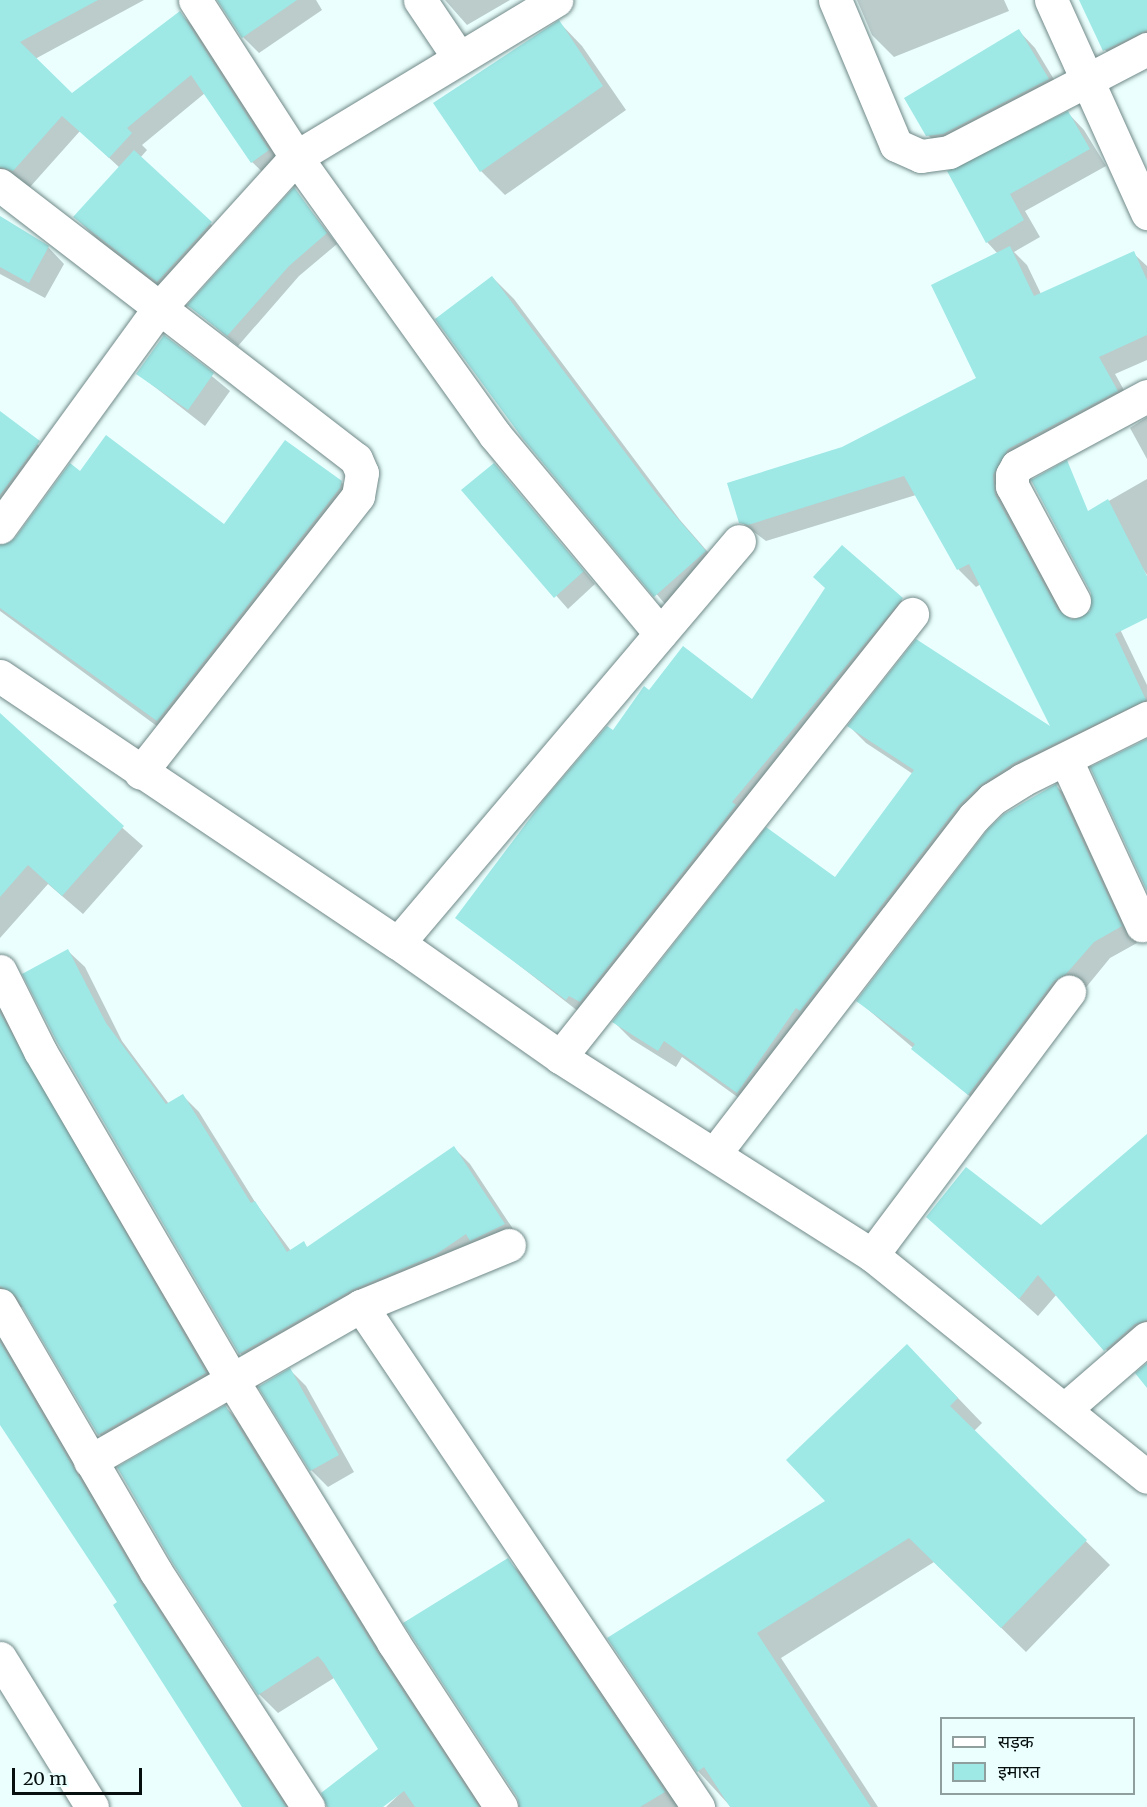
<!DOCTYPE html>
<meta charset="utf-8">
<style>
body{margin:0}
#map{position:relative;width:1147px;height:1807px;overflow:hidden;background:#eafffe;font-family:Merriweather,"Noto Sans Devanagari",serif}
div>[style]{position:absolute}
.shadow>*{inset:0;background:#0003}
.building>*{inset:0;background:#9ee8e6}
.roads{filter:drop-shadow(0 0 2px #718988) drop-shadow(0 0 2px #718988)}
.street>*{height:33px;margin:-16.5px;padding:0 16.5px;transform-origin:16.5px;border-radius:16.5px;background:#fff}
span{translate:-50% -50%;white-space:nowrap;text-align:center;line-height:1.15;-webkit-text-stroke:5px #eafffe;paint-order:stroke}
.legend{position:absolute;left:940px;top:1717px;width:195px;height:78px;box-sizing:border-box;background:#eafffe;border:2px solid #8f9f9e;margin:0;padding:8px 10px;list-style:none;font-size:18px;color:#060f0e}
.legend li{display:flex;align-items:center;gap:12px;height:30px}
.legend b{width:30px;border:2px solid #8f9f9e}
.scale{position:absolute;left:12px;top:1768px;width:130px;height:27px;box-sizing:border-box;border:3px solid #060f0e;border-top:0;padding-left:8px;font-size:18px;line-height:21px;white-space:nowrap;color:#060f0e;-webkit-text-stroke:4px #eafffe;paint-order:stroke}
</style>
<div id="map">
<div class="shadow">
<i style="clip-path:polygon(0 0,144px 0,35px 59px,72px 94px,180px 13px,196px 29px,285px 167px,269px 178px,252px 162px,205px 93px,142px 145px,147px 150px,140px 158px,235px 247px,182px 305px,99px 241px,75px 217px,120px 168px,80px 131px,30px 187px,19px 182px,0 193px)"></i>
<i style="clip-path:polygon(219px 0,316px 0,322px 10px,259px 53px,243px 37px)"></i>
<i style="clip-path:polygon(445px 0,510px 0,467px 25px)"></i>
<i style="clip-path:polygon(857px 0,1004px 0,1009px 11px,894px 57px,872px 35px)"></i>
<i style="clip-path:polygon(1083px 0,1147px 0,1147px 52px,1121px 66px,1105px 50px)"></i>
<i style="clip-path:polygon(559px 22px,582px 46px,626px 110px,505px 195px,481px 171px)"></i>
<i style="clip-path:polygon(1019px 31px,1035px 48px,1064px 96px,944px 152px,928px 135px)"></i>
<i style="clip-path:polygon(1068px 113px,1084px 130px,1106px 166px,1025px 211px,1040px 237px,1014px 252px,1027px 265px,1041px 294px,1133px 253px,1147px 266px,1147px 360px,1115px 374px,1134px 408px,1025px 467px,1010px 504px,1069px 619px,1083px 619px,1092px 611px,1092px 592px,1055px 495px,1147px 685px,1147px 724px,996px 803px,754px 1109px,682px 1057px,676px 1067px,631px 1039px,614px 1022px,835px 879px,913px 774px,866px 743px,849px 726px,1054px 730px,981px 584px,976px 587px,959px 570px,916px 495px,766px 541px,741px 522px,842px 449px,978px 378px,998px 254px,987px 242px,949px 172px)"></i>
<i style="clip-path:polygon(294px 189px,337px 244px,299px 276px,238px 346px,189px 305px)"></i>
<i style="clip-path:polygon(0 208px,0 219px,48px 247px,64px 264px,45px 298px,0 274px)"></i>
<i style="clip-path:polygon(492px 277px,514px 299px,680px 520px,727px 574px,677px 618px,524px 439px)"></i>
<i style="clip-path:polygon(164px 337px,230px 391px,205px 426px,138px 374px)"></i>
<i style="clip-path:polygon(0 413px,61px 464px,6px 543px,16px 540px,224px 526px,341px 482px,364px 505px,180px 743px,0 611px)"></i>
<i style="clip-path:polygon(1147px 417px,1147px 459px,1130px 428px)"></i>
<i style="clip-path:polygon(494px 465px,595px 584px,568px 609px,463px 490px)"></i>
<i style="clip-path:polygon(1147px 479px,1147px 575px,1100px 506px)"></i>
<i style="clip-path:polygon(842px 547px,919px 616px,583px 1015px,457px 917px,650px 692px,752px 702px,827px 589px)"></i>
<i style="clip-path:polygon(0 720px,143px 846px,83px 914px,48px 884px,0 938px)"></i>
<i style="clip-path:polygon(1056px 786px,1073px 802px,1137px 943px,1110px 958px,986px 1110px,858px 1001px)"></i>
<i style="clip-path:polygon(68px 951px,85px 967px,122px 1041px,169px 1104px,183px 1096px,199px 1112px,257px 1205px,291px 1251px,303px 1243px,308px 1248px,454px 1148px,470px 1164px,521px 1241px,256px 1370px,240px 1353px)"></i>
<i style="clip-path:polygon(0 962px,225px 1393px,118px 1454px,99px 1434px,25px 1307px,9px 1308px,294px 1807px,243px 1807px,119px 1602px,0 1422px)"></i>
<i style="clip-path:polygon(1147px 1136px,1147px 1349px,1123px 1368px,1057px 1294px,1038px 1316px,928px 1217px,1041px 1227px)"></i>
<i style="clip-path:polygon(290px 1370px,306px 1386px,354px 1472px,328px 1487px,311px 1470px)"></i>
<i style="clip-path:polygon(932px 1371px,982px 1423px,974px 1431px,1110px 1565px,1026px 1652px,934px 1562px,781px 1658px,878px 1807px,731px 1807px,698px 1771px,609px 1639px,827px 1501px)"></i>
<i style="clip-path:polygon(225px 1407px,245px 1426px,484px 1807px,386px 1807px,409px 1785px,381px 1807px,328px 1807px,380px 1749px,334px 1678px,278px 1713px,259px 1694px)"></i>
<i style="clip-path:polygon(507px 1560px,527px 1579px,680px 1807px,519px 1807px)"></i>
</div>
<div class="building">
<i style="clip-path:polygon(0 0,98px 0,20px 42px,72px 93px,180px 11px,269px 150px,251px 163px,191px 75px,127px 128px,132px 133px,109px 158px,62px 116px,13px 171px,0 167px)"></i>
<i style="clip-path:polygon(217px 0,297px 0,242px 38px)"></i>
<i style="clip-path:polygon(1079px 0,1147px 0,1147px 30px,1103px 51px)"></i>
<i style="clip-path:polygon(559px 20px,603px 86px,480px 172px,433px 103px)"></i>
<i style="clip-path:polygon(1019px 29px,1049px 79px,943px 134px,926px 136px,904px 98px)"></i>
<i style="clip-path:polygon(1068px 111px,1090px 149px,1010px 194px,1024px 220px,986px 243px,947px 171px)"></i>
<i style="clip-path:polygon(134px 150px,212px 222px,157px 282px,73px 217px)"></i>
<i style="clip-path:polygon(294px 187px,327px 233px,289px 266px,227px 336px,187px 305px)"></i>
<i style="clip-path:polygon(0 216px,49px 246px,29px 283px,0 267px)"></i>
<i style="clip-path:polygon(1010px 246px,1034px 296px,1134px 251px,1147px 280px,1147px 335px,1099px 357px,1118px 391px,1008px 449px,993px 475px,995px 495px,1058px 610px,1073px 620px,1090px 611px,1091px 593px,1031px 480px,1067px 460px,1088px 511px,1108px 499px,1147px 576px,1147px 618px,1115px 634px,1146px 700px,1014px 763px,979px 786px,959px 805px,800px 1011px,796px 1008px,737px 1093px,664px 1041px,658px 1051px,612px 1022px,766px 827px,835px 877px,914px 770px,847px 726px,916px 639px,1050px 726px,969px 564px,957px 570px,904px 476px,748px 525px,739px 523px,727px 483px,842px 447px,976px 378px,931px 285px)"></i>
<i style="clip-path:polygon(492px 276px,658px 496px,706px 551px,654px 597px,523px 439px,435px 319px)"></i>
<i style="clip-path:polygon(164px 335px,214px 373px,188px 410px,136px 374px)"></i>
<i style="clip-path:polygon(0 411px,40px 441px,0 495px)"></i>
<i style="clip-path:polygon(106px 435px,224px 524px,285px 440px,342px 481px,340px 488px,157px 721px,0 608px,0 545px,15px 538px,70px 463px,80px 471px)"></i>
<i style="clip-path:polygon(494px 463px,584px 571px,554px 598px,461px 490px)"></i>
<i style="clip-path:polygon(842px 545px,903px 598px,732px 802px,736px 805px,580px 1002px,569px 996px,566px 1000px,455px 918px,546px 797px,607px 726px,613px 730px,644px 686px,649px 690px,683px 646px,752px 699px,825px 588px,813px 577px)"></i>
<i style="clip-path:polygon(0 713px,124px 826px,62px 896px,28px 865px,0 897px)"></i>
<i style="clip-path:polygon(1147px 739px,1147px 891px,1090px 767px)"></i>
<i style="clip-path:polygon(1056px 784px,1122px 926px,1094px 942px,1066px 974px,1054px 981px,968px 1095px,911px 1049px,915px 1044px,856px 1001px,988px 829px,1004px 814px)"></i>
<i style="clip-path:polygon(68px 949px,106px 1023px,166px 1104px,183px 1094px,251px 1203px,255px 1201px,287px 1252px,304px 1241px,307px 1247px,454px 1146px,505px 1224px,470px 1241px,466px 1234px,435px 1255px,352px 1290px,239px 1354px,57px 1042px,22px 974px)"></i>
<i style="clip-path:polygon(0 1013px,206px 1373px,98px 1435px,16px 1296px,0 1286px)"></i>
<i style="clip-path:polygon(1147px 1134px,1147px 1320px,1135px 1324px,1104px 1351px,1038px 1275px,1019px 1299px,926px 1217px,966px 1167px,1041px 1225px)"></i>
<i style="clip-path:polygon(0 1342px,140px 1582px,286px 1807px,242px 1807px,113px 1605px,117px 1602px,0 1425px)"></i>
<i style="clip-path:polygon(907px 1344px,958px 1398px,950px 1406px,1087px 1540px,1001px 1628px,909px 1538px,757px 1633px,871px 1807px,730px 1807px,704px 1767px,697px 1772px,607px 1638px,825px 1501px,786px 1460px)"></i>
<i style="clip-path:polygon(1147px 1363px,1147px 1388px,1135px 1373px)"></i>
<i style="clip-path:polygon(290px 1368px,339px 1455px,310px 1471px,258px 1387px)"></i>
<i style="clip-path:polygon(225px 1405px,377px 1652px,479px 1807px,415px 1807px,404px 1791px,383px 1807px,327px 1807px,321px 1793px,378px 1749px,324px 1663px,318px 1656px,258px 1695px,172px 1562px,117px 1467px)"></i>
<i style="clip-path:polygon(508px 1558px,665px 1792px,640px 1807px,520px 1807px,517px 1797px,403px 1623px)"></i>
</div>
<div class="roads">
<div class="street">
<i style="left:195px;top:0;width:187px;rotate:57.2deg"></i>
<i style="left:296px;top:157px;width:342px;rotate:54.4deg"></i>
<i style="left:495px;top:435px;width:258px;rotate:50.2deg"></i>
<i style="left:420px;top:0;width:70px;rotate:56.1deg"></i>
<i style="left:835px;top:0;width:157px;rotate:67.2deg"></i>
<i style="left:896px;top:145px;width:27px;rotate:24deg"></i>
<i style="left:921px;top:156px;width:28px;rotate:-8deg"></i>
<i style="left:949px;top:152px;width:223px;rotate:-27.5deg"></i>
<i style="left:1051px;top:0;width:234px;rotate:65.7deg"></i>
<i style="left:0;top:185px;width:449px;rotate:37.6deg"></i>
<i style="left:356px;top:459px;width:15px;rotate:67deg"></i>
<i style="left:362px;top:473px;width:23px;rotate:100deg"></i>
<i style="left:358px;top:496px;width:352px;rotate:128.2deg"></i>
<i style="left:0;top:527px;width:272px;rotate:-54deg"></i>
<i style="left:160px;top:307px;width:202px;rotate:-47.8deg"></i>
<i style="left:296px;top:157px;width:304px;rotate:-31.1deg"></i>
<i style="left:1074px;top:601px;width:131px;rotate:-118.3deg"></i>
<i style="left:1012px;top:486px;width:11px;rotate:-90deg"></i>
<i style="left:1012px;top:475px;width:10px;rotate:-61deg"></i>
<i style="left:1017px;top:466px;width:148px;rotate:-28.3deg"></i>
<i style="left:0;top:676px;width:479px;rotate:33.9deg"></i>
<i style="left:398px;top:943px;width:198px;rotate:35.1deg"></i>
<i style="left:560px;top:1057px;width:370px;rotate:32.4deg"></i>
<i style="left:872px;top:1255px;width:353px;rotate:38.9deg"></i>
<i style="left:1066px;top:760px;width:182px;rotate:65.3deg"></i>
<i style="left:398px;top:943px;width:527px;rotate:-49.69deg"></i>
<i style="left:0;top:971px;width:89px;rotate:63.4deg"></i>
<i style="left:40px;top:1051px;width:381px;rotate:59.7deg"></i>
<i style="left:232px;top:1380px;width:308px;rotate:58.4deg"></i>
<i style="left:393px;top:1642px;width:197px;rotate:56.8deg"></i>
<i style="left:560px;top:1057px;width:566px;rotate:-51.53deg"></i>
<i style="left:715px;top:1153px;width:424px;rotate:-52.4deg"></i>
<i style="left:974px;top:817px;width:25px;rotate:-45deg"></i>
<i style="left:992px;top:799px;width:36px;rotate:-32deg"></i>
<i style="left:1022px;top:780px;width:140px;rotate:-26.4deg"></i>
<i style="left:872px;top:1255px;width:329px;rotate:-53.2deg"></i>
<i style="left:0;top:1305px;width:309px;rotate:59.7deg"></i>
<i style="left:156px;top:1572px;width:280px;rotate:57.1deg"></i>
<i style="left:361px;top:1306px;width:604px;rotate:56.07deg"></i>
<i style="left:1066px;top:1408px;width:107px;rotate:-40.8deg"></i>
<i style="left:90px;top:1461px;width:312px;rotate:-29.8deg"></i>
<i style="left:361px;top:1306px;width:160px;rotate:-22.4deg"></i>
<i style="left:0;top:1658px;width:175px;rotate:58.3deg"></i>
</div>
</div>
<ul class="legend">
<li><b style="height:8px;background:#fff"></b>सड़क</li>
<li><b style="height:16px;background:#9ee8e6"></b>इमारत</li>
</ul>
<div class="scale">20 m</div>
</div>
